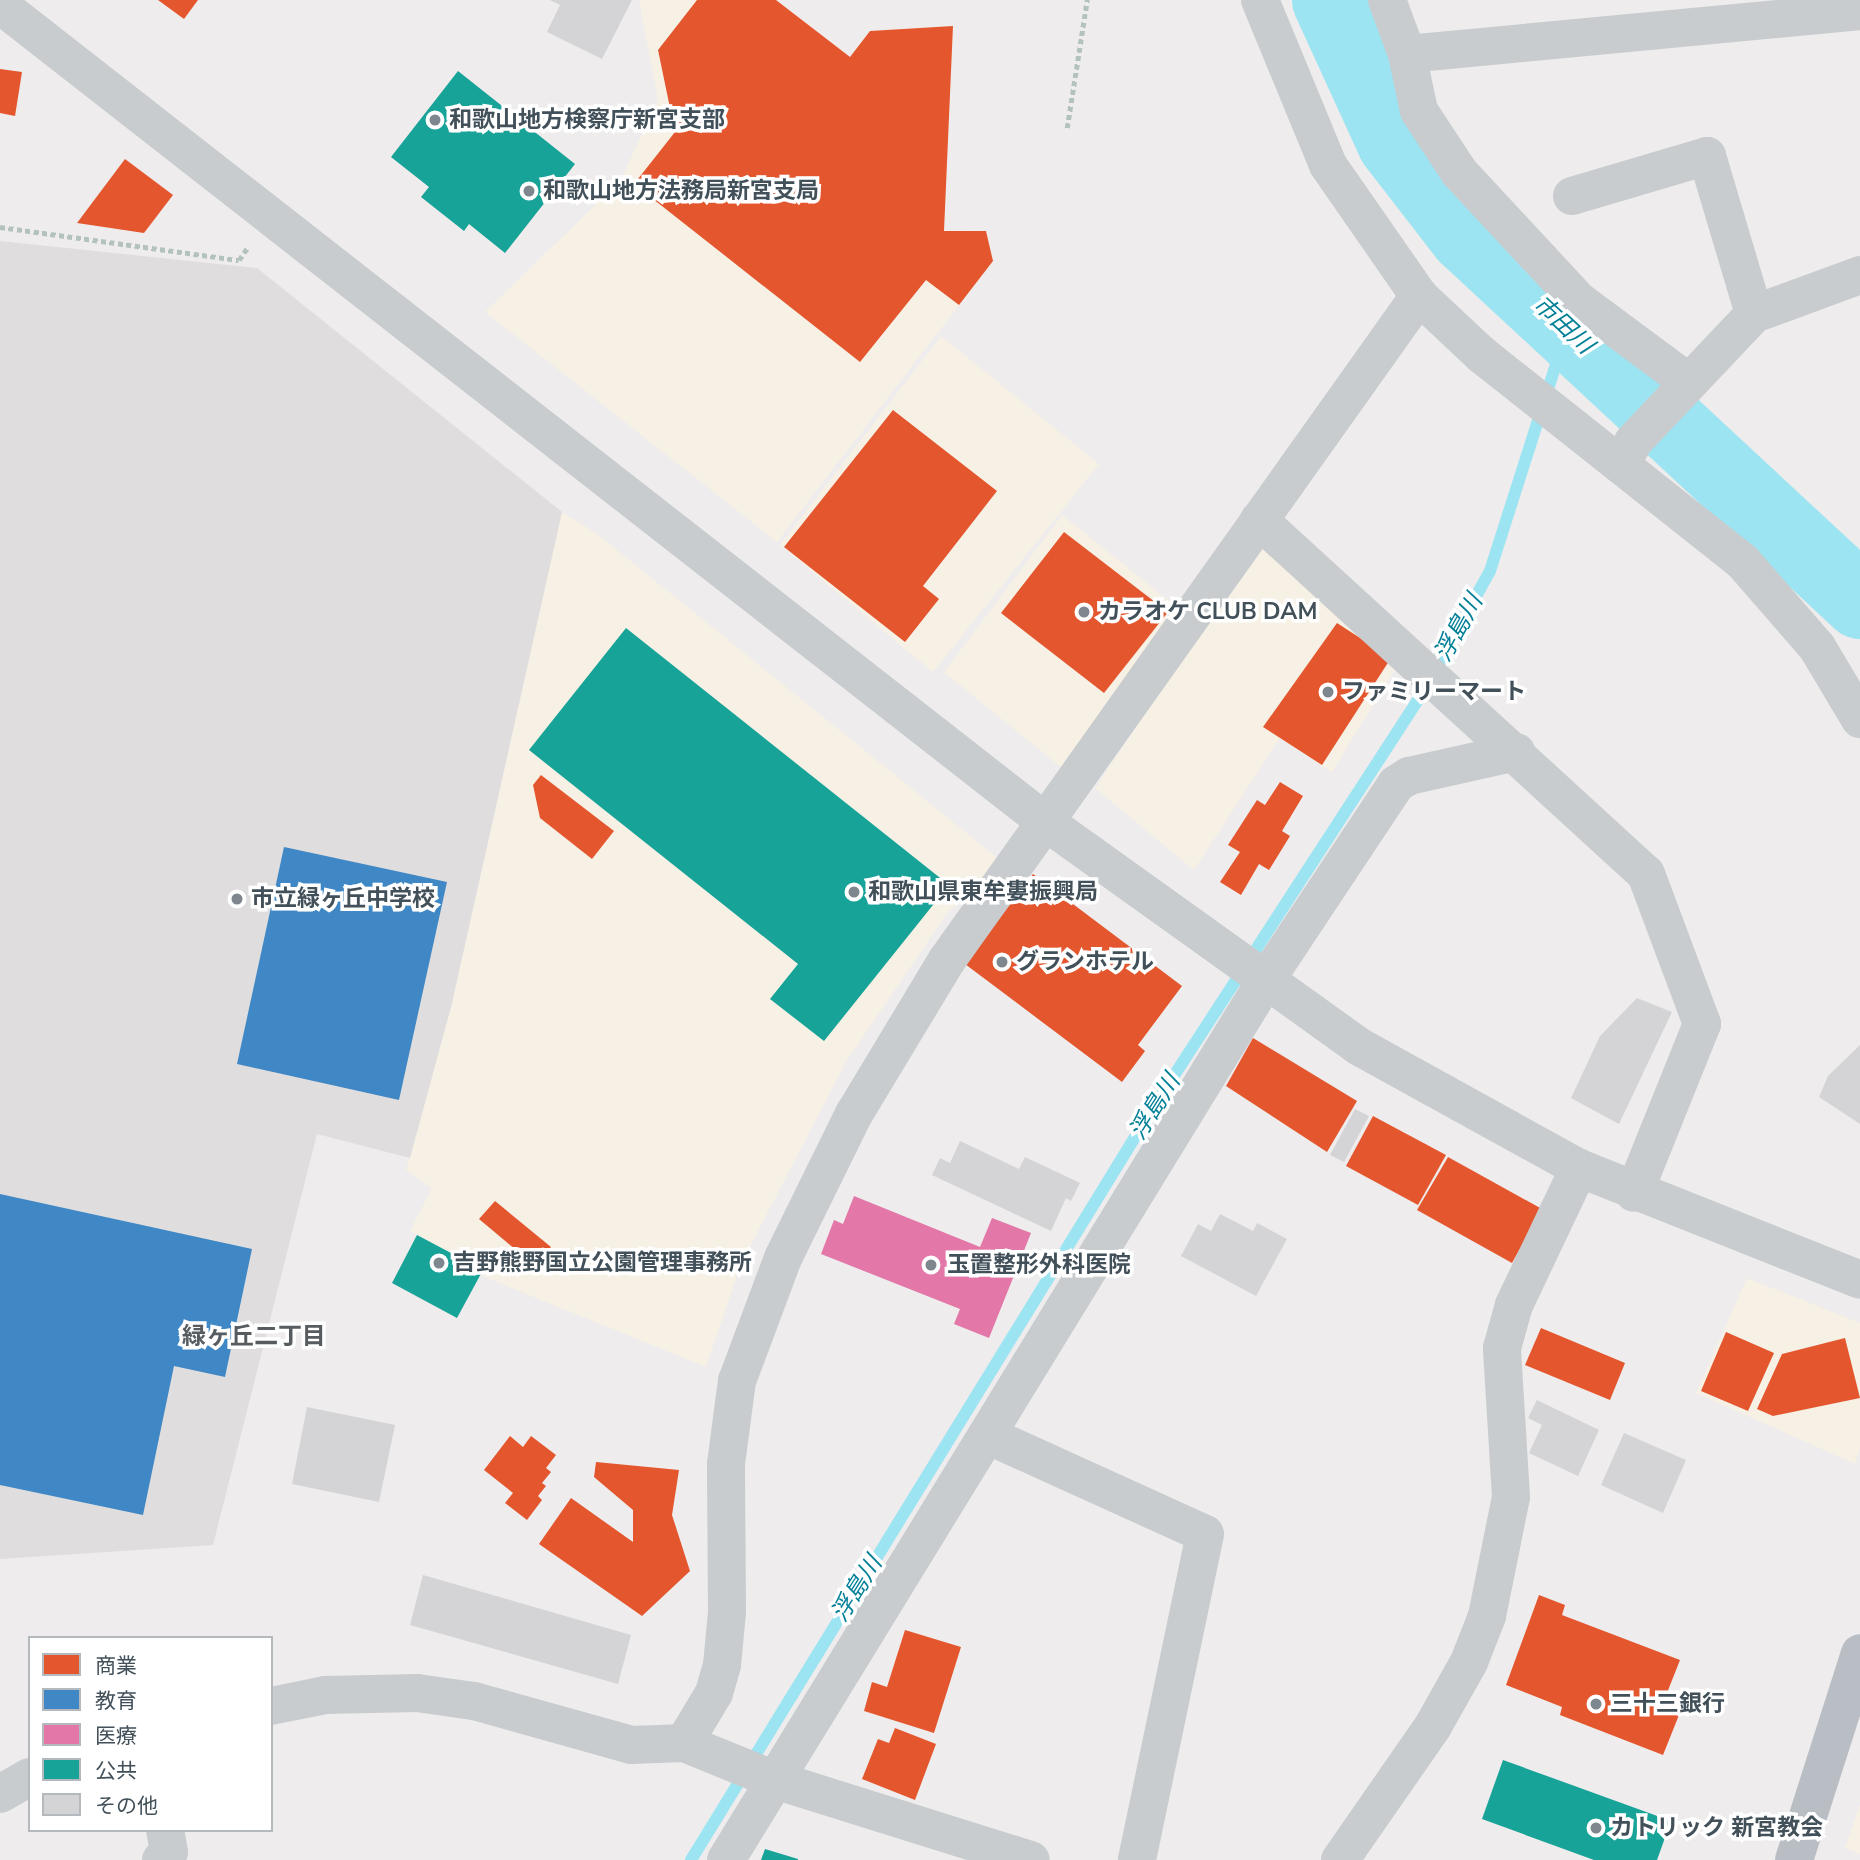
<!DOCTYPE html>
<meta charset="utf-8">
<style>
body{margin:0}
#map{position:relative;width:1860px;height:1860px;overflow:hidden;background:#eeecec;font-family:"Nunito Sans","Noto Sans JP",sans-serif}
div>[style]{position:absolute}
.commercial>*{inset:0;background:#f6f0e5}
.education>*{inset:0;background:#dfddde}
.shops>*{inset:0;background:#e4572e}
.schools>*{inset:0;background:#3f88c5}
.health>*{inset:0;background:#e377a8}
.public>*{inset:0;background:#17a398}
.stream>*{height:12px;margin:-6px;padding:0 6px;transform-origin:6px;border-radius:6px;background:#9de4f2}
.river>*{height:75px;margin:-37.5px;padding:0 37.5px;transform-origin:37.5px;border-radius:37.5px;background:#9de4f2}
.building>*{inset:0;background:#d4d4d7}
.path>*{height:4.5px;margin-top:-2.25px;transform-origin:0;background:repeating-linear-gradient(90deg,#b4c2bd 0 5px,transparent 0 8.5px)}
.minor>*{height:38px;margin:-19px;padding:0 19px;transform-origin:19px;border-radius:19px;background:#c8ccce}
.highway>*{height:38px;margin:-19px;padding:0 19px;transform-origin:19px;border-radius:19px;background:#b8bec4}
.dots>*{width:19px;height:19px;translate:-50% -50%;box-sizing:border-box;border:4px solid #fff;border-radius:50%}
span{translate:-50% -50%;white-space:nowrap;text-align:center;line-height:1.15;-webkit-text-stroke:7px #fff;paint-order:stroke}
.poi-label{font-size:23px;color:#42505a;font-weight:700}
.left{translate:0 -50%;text-align:left}
.water-label{font-size:24px;color:#038097;font-style:italic}
.neighbourhood-label{font-size:24px;color:#575c61;font-weight:700}
.legend{position:absolute;left:28px;top:1636px;width:245px;height:196px;box-sizing:border-box;background:#fff;border:2px solid #b3b9bd;margin:0;padding:9px 12px;list-style:none;font-size:21px;color:#42505a}
.legend li{display:flex;align-items:center;gap:14px;height:35px}
.legend b{width:35px;border:2px solid #b3b9bd}
</style>
<div id="map">
<div class="commercial">
<i style="clip-path:polygon(639px 0,776px 0,850px 57px,870px 31px,953px 26px,944px 230px,986px 231px,993px 261px,777px 542px,485px 312px,620px 181px,658px 100px)"></i>
<i style="clip-path:polygon(941px 336px,1099px 464px,933px 672px,780px 545px)"></i>
<i style="clip-path:polygon(562px 512px,596px 533px,1000px 860px,945px 916px,846px 1062px,741px 1264px,706px 1367px,480px 1275px,482px 1270px,410px 1231px,432px 1188px,406px 1170px,451px 1007px)"></i>
<i style="clip-path:polygon(1062px 515px,1178px 608px,1063px 769px,944px 672px)"></i>
<i style="clip-path:polygon(1258px 548px,1278px 549px,1399px 663px,1332px 772px,1280px 738px,1194px 870px,1095px 788px)"></i>
<i style="clip-path:polygon(1747px 1278px,1860px 1323px,1860px 1448px,1855px 1464px,1696px 1393px)"></i>
<i style="clip-path:polygon(1860px 1804px,1860px 1854px,1845px 1848px)"></i>
</div>
<div class="education">
<i style="clip-path:polygon(0 241px,257px 268px,562px 512px,451px 1007px,410px 1158px,317px 1134px,213px 1545px,0 1559px)"></i>
</div>
<div class="shops">
<i style="clip-path:polygon(158px 0,198px 0,184px 19px)"></i>
<i style="clip-path:polygon(697px 0,776px 0,850px 57px,870px 31px,953px 26px,944px 231px,986px 231px,993px 261px,959px 305px,926px 280px,860px 362px,634px 184px,675px 132px,658px 50px)"></i>
<i style="clip-path:polygon(0 69px,22px 72px,15px 116px,0 113px)"></i>
<i style="clip-path:polygon(125px 159px,173px 195px,144px 233px,77px 223px)"></i>
<i style="clip-path:polygon(893px 410px,997px 491px,923px 586px,939px 599px,905px 642px,784px 547px)"></i>
<i style="clip-path:polygon(1064px 532px,1168px 612px,1104px 693px,1001px 613px)"></i>
<i style="clip-path:polygon(1337px 623px,1391px 658px,1322px 765px,1263px 727px)"></i>
<i style="clip-path:polygon(541px 775px,614px 831px,592px 859px,540px 818px,533px 785px)"></i>
<i style="clip-path:polygon(1280px 782px,1303px 796px,1282px 831px,1290px 836px,1269px 870px,1259px 864px,1241px 895px,1220px 882px,1240px 852px,1228px 845px,1257px 800px,1265px 805px)"></i>
<i style="clip-path:polygon(1033px 874px,1182px 986px,1138px 1045px,1145px 1051px,1122px 1082px,965px 964px)"></i>
<i style="clip-path:polygon(1253px 1038px,1357px 1101px,1327px 1152px,1226px 1086px)"></i>
<i style="clip-path:polygon(1373px 1116px,1446px 1155px,1418px 1205px,1346px 1166px)"></i>
<i style="clip-path:polygon(1448px 1157px,1542px 1209px,1512px 1263px,1417px 1210px)"></i>
<i style="clip-path:polygon(495px 1201px,551px 1247px,535px 1266px,479px 1219px)"></i>
<i style="clip-path:polygon(1541px 1328px,1625px 1363px,1610px 1400px,1525px 1365px)"></i>
<i style="clip-path:polygon(1726px 1332px,1774px 1353px,1748px 1411px,1701px 1391px)"></i>
<i style="clip-path:polygon(1845px 1338px,1860px 1398px,1773px 1416px,1757px 1409px,1782px 1354px)"></i>
<i style="clip-path:polygon(510px 1436px,523px 1447px,531px 1436px,556px 1455px,546px 1468px,551px 1472px,542px 1483px,546px 1486px,538px 1496px,542px 1500px,527px 1520px,505px 1503px,513px 1493px,484px 1470px)"></i>
<i style="clip-path:polygon(596px 1462px,679px 1470px,672px 1515px,690px 1571px,642px 1616px,539px 1544px,571px 1498px,633px 1542px,633px 1510px,594px 1477px)"></i>
<i style="clip-path:polygon(1539px 1595px,1565px 1605px,1562px 1615px,1680px 1660px,1665px 1698px,1683px 1705px,1663px 1755px,1560px 1715px,1562px 1707px,1506px 1685px)"></i>
<i style="clip-path:polygon(905px 1630px,961px 1647px,934px 1733px,864px 1711px,872px 1682px,887px 1687px)"></i>
<i style="clip-path:polygon(895px 1728px,936px 1744px,915px 1800px,862px 1779px,878px 1739px,889px 1743px)"></i>
</div>
<div class="schools">
<i style="clip-path:polygon(284px 847px,447px 882px,399px 1100px,237px 1064px)"></i>
<i style="clip-path:polygon(0 1194px,252px 1249px,225px 1377px,174px 1366px,143px 1515px,0 1485px)"></i>
</div>
<div class="health">
<i style="clip-path:polygon(854px 1196px,980px 1247px,992px 1218px,1031px 1233px,989px 1338px,954px 1324px,960px 1309px,821px 1254px,834px 1220px,843px 1224px)"></i>
</div>
<div class="public">
<i style="clip-path:polygon(458px 71px,575px 164px,505px 253px,469px 224px,464px 231px,421px 197px,429px 187px,391px 157px)"></i>
<i style="clip-path:polygon(626px 628px,949px 885px,824px 1041px,770px 999px,798px 964px,529px 750px)"></i>
<i style="clip-path:polygon(417px 1235px,483px 1270px,457px 1318px,392px 1283px)"></i>
<i style="clip-path:polygon(1503px 1760px,1671px 1821px,1657px 1860px,1594px 1860px,1482px 1819px)"></i>
<i style="clip-path:polygon(765px 1849px,798px 1859px,798px 1860px,761px 1860px)"></i>
</div>
<div class="stream">
<i style="left:691px;top:1860px;width:879px;rotate:-58.44deg"></i>
<i style="left:1151px;top:1111px;width:491px;rotate:-57deg"></i>
<i style="left:1419px;top:699px;width:146px;rotate:-61deg"></i>
<i style="left:1490px;top:571px;width:253px;rotate:-72.3deg"></i>
</div>
<div class="river">
<i style="left:1329px;top:0;width:156px;rotate:65.4deg"></i>
<i style="left:1394px;top:142px;width:118px;rotate:52.3deg"></i>
<i style="left:1466px;top:235px;width:538px;rotate:42.89deg"></i>
</div>
<div class="building">
<i style="clip-path:polygon(550px 0,632px 0,602px 59px,547px 32px,560px 5px)"></i>
<i style="clip-path:polygon(1637px 998px,1672px 1012px,1619px 1124px,1571px 1098px,1600px 1036px)"></i>
<i style="clip-path:polygon(1860px 1045px,1860px 1124px,1819px 1097px,1828px 1076px)"></i>
<i style="clip-path:polygon(1355px 1109px,1369px 1116px,1344px 1162px,1330px 1155px)"></i>
<i style="clip-path:polygon(960px 1141px,1019px 1169px,1025px 1157px,1080px 1183px,1071px 1201px,1066px 1198px,1051px 1231px,932px 1175px,940px 1158px,950px 1163px)"></i>
<i style="clip-path:polygon(1220px 1214px,1253px 1231px,1257px 1223px,1287px 1239px,1256px 1296px,1181px 1256px,1198px 1224px,1211px 1231px)"></i>
<i style="clip-path:polygon(1537px 1400px,1599px 1430px,1578px 1476px,1529px 1453px,1542px 1425px,1528px 1418px)"></i>
<i style="clip-path:polygon(307px 1407px,395px 1425px,379px 1502px,292px 1484px)"></i>
<i style="clip-path:polygon(1624px 1433px,1686px 1460px,1663px 1513px,1601px 1485px)"></i>
<i style="clip-path:polygon(423px 1575px,631px 1635px,618px 1684px,410px 1625px)"></i>
</div>
<div class="path">
<i style="left:1067px;top:128px;width:130px;rotate:-81.1deg"></i>
<i style="left:0;top:227px;width:241px;rotate:7.9deg"></i>
<i style="left:239px;top:260px;width:14px;rotate:-56deg"></i>
</div>
<div class="minor">
<i style="left:1260px;top:0;width:178px;rotate:67.6deg"></i>
<i style="left:1328px;top:165px;width:160px;rotate:55.2deg"></i>
<i style="left:1419px;top:296px;width:86px;rotate:43.1deg"></i>
<i style="left:1482px;top:355px;width:333px;rotate:38.4deg"></i>
<i style="left:1743px;top:562px;width:113px;rotate:49deg"></i>
<i style="left:1817px;top:647px;width:84px;rotate:59.2deg"></i>
<i style="left:1387px;top:0;width:58px;rotate:69.7deg"></i>
<i style="left:1407px;top:54px;width:58px;rotate:78.1deg"></i>
<i style="left:1419px;top:111px;width:73px;rotate:56.7deg"></i>
<i style="left:1459px;top:172px;width:176px;rotate:47.1deg"></i>
<i style="left:1579px;top:301px;width:136px;rotate:36.6deg"></i>
<i style="left:0;top:5px;width:1329px;rotate:38deg"></i>
<i style="left:1047px;top:823px;width:383px;rotate:35.6deg"></i>
<i style="left:1358px;top:1046px;width:252px;rotate:28.9deg"></i>
<i style="left:1579px;top:1168px;width:302px;rotate:21.7deg"></i>
<i style="left:1407px;top:54px;width:455px;rotate:-5.4deg"></i>
<i style="left:1572px;top:196px;width:141px;rotate:-16.5deg"></i>
<i style="left:1707px;top:156px;width:165px;rotate:73.4deg"></i>
<i style="left:1621px;top:465px;width:26px;rotate:-62deg"></i>
<i style="left:1633px;top:442px;width:176px;rotate:-46.6deg"></i>
<i style="left:1754px;top:314px;width:113px;rotate:-20.2deg"></i>
<i style="left:1259px;top:520px;width:524px;rotate:42.45deg"></i>
<i style="left:1646px;top:874px;width:160px;rotate:69.5deg"></i>
<i style="left:1702px;top:1024px;width:182px;rotate:111.9deg"></i>
<i style="left:987px;top:1435px;width:239px;rotate:24.4deg"></i>
<i style="left:1205px;top:1534px;width:333px;rotate:101.8deg"></i>
<i style="left:271px;top:1706px;width:55px;rotate:-11.5deg"></i>
<i style="left:325px;top:1695px;width:92px;rotate:-1.2deg"></i>
<i style="left:417px;top:1693px;width:58px;rotate:8deg"></i>
<i style="left:474px;top:1701px;width:164px;rotate:15.6deg"></i>
<i style="left:632px;top:1745px;width:52px;rotate:-2.2deg"></i>
<i style="left:684px;top:1743px;width:98px;rotate:22.1deg"></i>
<i style="left:775px;top:1780px;width:268px;rotate:17.4deg"></i>
<i style="left:684px;top:1743px;width:58px;rotate:-59deg"></i>
<i style="left:714px;top:1693px;width:29px;rotate:-74deg"></i>
<i style="left:722px;top:1665px;width:53px;rotate:-84.6deg"></i>
<i style="left:727px;top:1612px;width:148px;rotate:-90.4deg"></i>
<i style="left:726px;top:1464px;width:84px;rotate:-82.5deg"></i>
<i style="left:737px;top:1381px;width:131px;rotate:-69.5deg"></i>
<i style="left:783px;top:1258px;width:161px;rotate:-63.8deg"></i>
<i style="left:854px;top:1114px;width:180px;rotate:-58.9deg"></i>
<i style="left:947px;top:960px;width:815px;rotate:-54.59deg"></i>
<i style="left:0;top:1794px;width:34px;rotate:-30deg"></i>
<i style="left:161px;top:1860px;width:11px;rotate:-45deg"></i>
<i style="left:169px;top:1852px;width:22px;rotate:-100deg"></i>
<i style="left:726px;top:1860px;width:1032px;rotate:-58.47deg"></i>
<i style="left:1266px;top:980px;width:235px;rotate:-56.4deg"></i>
<i style="left:1396px;top:784px;width:15px;rotate:-32deg"></i>
<i style="left:1409px;top:776px;width:110px;rotate:-12.6deg"></i>
<i style="left:1340px;top:1860px;width:163px;rotate:-55.2deg"></i>
<i style="left:1433px;top:1726px;width:73px;rotate:-60.6deg"></i>
<i style="left:1469px;top:1662px;width:49px;rotate:-68.6deg"></i>
<i style="left:1487px;top:1616px;width:121px;rotate:-78.6deg"></i>
<i style="left:1511px;top:1497px;width:149px;rotate:-93.5deg"></i>
<i style="left:1502px;top:1348px;width:45px;rotate:-74.4deg"></i>
<i style="left:1514px;top:1305px;width:152px;rotate:-64.6deg"></i>
</div>
<div class="highway">
<i style="left:1794px;top:1860px;width:217px;rotate:-72.3deg"></i>
</div>
<div class="dots">
<i style="left:435px;top:120px;background:#7e878d"></i>
<i style="left:529px;top:191px;background:#7e878d"></i>
<i style="left:1084px;top:612px;background:#7e878d"></i>
<i style="left:1328px;top:692px;background:#7e878d"></i>
<i style="left:854px;top:892px;background:#7e878d"></i>
<i style="left:237px;top:899px;background:#7e878d"></i>
<i style="left:1002px;top:962px;background:#7e878d"></i>
<i style="left:439px;top:1263px;background:#7e878d"></i>
<i style="left:931px;top:1265px;background:#7e878d"></i>
<i style="left:1596px;top:1704px;background:#7e878d"></i>
<i style="left:1596px;top:1828px;background:#7e878d"></i>
</div>
<div class="poi-label">
<span class="left" style="left:449px;top:120px">和歌山地方検察庁新宮支部</span>
<span class="left" style="left:543px;top:191px">和歌山地方法務局新宮支局</span>
<span class="left" style="left:1098px;top:612px">カラオケ CLUB DAM</span>
<span class="left" style="left:1342px;top:692px">ファミリーマート</span>
<span class="left" style="left:868px;top:892px">和歌山県東牟婁振興局</span>
<span class="left" style="left:251px;top:899px">市立緑ヶ丘中学校</span>
<span class="left" style="left:1016px;top:962px">グランホテル</span>
<span class="left" style="left:453px;top:1263px">吉野熊野国立公園管理事務所</span>
<span class="left" style="left:947px;top:1265px">玉置整形外科医院</span>
<span class="left" style="left:1610px;top:1704px">三十三銀行</span>
<span class="left" style="left:1610px;top:1828px">カトリック 新宮教会</span>
</div>
<div class="water-label">
<span style="left:1563px;top:325px;rotate:43deg">市田川</span>
<span style="left:1459px;top:628px;rotate:-61deg">浮島川</span>
<span style="left:1155px;top:1107px;rotate:-58deg">浮島川</span>
<span style="left:857px;top:1589px;rotate:-58deg">浮島川</span>
</div>
<div class="neighbourhood-label">
<span style="left:254px;top:1337px">緑ヶ丘二丁目</span>
</div>
<ul class="legend">
<li><b style="height:19px;background:#e4572e"></b>商業</li>
<li><b style="height:19px;background:#3f88c5"></b>教育</li>
<li><b style="height:19px;background:#e377a8"></b>医療</li>
<li><b style="height:19px;background:#17a398"></b>公共</li>
<li><b style="height:19px;background:#d4d4d7"></b>その他</li>
</ul>
</div>
